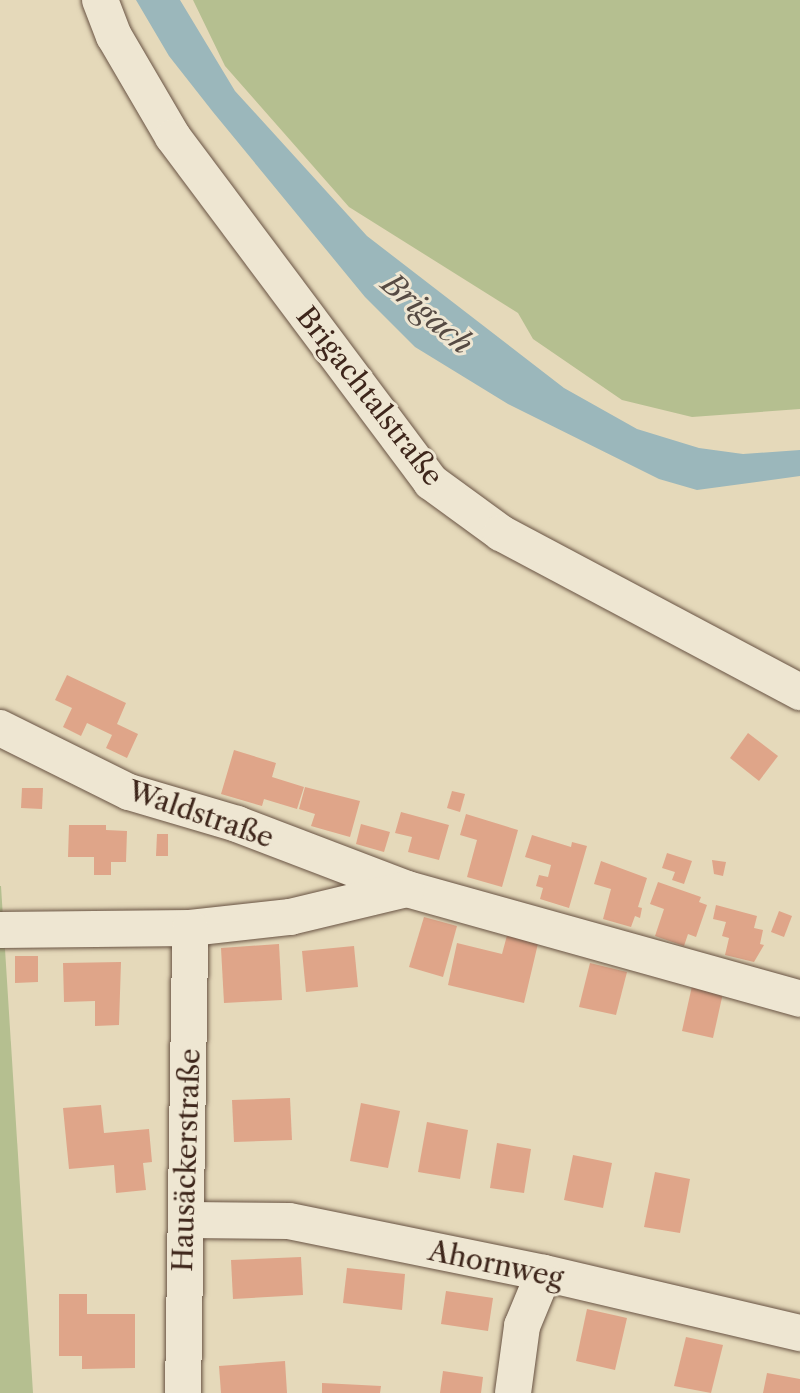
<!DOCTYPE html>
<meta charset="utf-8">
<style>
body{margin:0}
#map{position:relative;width:800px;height:1393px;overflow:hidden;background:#e5d9ba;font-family:"Libre Caslon Text",serif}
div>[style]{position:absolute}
.green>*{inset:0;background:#b5bf90}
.water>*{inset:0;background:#9bb7bb}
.building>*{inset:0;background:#dfa589}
.roads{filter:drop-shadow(0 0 2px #685343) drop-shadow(0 0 2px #685343)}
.minor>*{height:36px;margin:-18px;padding:0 18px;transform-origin:18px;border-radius:18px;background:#eee6d2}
span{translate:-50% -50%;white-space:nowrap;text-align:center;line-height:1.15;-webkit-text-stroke:6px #eee6d2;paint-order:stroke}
.street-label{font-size:28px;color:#3e261b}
.water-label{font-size:30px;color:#554a43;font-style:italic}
</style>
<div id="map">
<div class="green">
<i style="clip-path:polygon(193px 0,800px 0,800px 409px,692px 417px,622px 400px,533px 339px,518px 313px,349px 207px,225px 66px)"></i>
<i style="clip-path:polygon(0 886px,1px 886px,33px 1393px,0 1393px)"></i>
</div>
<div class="water">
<i style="clip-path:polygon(136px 0,180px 0,235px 91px,367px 236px,564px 388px,637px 429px,699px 448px,743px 454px,800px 450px,800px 476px,697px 490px,659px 479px,508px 404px,415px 347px,365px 297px,213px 112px,169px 56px)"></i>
</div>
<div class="building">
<i style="clip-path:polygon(67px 675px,126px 703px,117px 724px,138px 734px,127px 758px,106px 748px,112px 735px,87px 723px,81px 736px,63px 727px,72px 708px,55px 700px)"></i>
<i style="clip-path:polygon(748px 733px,778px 756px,759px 781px,730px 758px)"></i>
<i style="clip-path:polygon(234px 750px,276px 763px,272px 777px,304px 787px,297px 809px,264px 799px,262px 806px,221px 794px)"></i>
<i style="clip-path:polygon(305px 787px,360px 801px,350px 837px,311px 826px,315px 814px,299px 809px)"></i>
<i style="clip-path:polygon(22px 788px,43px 788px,42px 809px,21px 808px)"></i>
<i style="clip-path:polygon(452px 791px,465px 794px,460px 812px,447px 808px)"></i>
<i style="clip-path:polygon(401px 812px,449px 825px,439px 860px,408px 852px,412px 837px,395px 833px)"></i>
<i style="clip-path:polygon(466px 814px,518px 830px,502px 887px,467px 877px,477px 840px,460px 835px)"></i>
<i style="clip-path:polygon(361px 824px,390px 832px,384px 852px,356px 844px)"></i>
<i style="clip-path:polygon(69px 825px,106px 825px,106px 830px,127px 831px,126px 862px,111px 862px,111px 875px,94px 875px,94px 857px,68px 857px)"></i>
<i style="clip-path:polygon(157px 834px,168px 834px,168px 856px,156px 856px)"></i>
<i style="clip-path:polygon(532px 835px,571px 847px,572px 842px,587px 846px,569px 908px,540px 899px,543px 888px,536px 886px,539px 875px,548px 877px,551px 865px,525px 857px)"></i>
<i style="clip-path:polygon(667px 853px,692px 861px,684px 884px,672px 880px,675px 872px,662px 868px)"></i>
<i style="clip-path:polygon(712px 860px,726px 862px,723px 876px,714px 874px)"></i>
<i style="clip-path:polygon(601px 861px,647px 878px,638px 907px,642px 908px,640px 918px,635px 916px,631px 927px,603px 919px,611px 889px,594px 884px)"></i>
<i style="clip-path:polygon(658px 882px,701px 897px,699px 902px,707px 905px,696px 937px,688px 934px,684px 946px,655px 936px,664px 909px,650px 904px)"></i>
<i style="clip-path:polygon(716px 905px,757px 916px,754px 928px,763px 930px,760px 944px,764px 945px,754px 962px,725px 955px,729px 938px,722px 936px,726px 922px,713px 919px)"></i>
<i style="clip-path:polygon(779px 911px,792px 916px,784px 937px,771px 932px)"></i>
<i style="clip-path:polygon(424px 917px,457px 926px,443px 977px,409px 967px)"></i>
<i style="clip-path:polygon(509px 928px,540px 935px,524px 1003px,448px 985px,457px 943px,502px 954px)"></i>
<i style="clip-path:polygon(279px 944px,282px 1000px,224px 1003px,221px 948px)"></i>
<i style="clip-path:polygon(354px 946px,358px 987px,306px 992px,302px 951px)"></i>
<i style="clip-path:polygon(15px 956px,38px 956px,38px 982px,15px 983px)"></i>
<i style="clip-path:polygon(121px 962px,119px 1025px,95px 1026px,95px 1001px,64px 1002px,63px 963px)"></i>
<i style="clip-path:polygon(590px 963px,627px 972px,616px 1015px,579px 1007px)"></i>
<i style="clip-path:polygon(692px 986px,723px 993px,713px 1038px,682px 1031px)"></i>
<i style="clip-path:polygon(290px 1098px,292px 1140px,234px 1142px,232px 1100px)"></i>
<i style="clip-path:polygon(361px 1103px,400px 1111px,388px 1168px,350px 1161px)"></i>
<i style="clip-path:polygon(101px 1105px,104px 1133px,149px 1129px,152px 1162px,143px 1163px,146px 1190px,116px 1193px,114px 1165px,69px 1169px,63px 1108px)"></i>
<i style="clip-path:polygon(427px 1122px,468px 1130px,460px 1179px,418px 1172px)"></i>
<i style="clip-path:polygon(497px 1143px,531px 1149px,524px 1193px,490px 1188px)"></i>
<i style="clip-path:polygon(573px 1155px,612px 1163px,603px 1208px,564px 1200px)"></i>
<i style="clip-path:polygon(655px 1172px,690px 1179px,680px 1233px,644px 1227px)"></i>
<i style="clip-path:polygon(301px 1257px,303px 1295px,233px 1299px,231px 1260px)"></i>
<i style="clip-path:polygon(347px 1268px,405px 1274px,402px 1310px,343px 1303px)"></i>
<i style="clip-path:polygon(446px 1291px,493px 1298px,488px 1331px,441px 1324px)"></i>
<i style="clip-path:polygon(59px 1294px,87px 1294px,87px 1314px,135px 1314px,135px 1368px,82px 1369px,82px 1356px,59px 1356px)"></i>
<i style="clip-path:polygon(587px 1309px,627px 1318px,615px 1370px,576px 1361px)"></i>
<i style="clip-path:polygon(686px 1337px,723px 1345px,711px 1393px,674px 1386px)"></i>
<i style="clip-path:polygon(285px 1361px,287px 1393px,221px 1393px,219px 1366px)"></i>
<i style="clip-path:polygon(443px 1371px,483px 1377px,481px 1393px,440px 1393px)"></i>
<i style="clip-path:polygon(767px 1373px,800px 1379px,800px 1393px,763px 1393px)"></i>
<i style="clip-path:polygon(322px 1383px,381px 1386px,380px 1393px,322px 1393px)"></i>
</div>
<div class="roads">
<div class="minor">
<i style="left:100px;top:0;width:39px;rotate:69deg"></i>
<i style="left:114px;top:36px;width:117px;rotate:59.7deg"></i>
<i style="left:173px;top:137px;width:431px;rotate:53.2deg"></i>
<i style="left:431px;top:482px;width:87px;rotate:36.1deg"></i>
<i style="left:501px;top:533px;width:339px;rotate:28deg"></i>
<i style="left:0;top:728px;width:144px;rotate:26.4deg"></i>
<i style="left:129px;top:792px;width:113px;rotate:16.5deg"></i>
<i style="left:237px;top:824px;width:182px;rotate:20.9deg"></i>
<i style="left:407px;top:889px;width:408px;rotate:15.6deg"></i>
<i style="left:0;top:930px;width:190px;rotate:-0.6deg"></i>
<i style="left:190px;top:928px;width:101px;rotate:-6.3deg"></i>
<i style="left:290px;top:917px;width:120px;rotate:-13.5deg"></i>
<i style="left:188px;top:1220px;width:101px;rotate:0.6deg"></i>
<i style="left:289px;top:1221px;width:260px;rotate:11.5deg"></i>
<i style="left:544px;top:1273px;width:263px;rotate:13.2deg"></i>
<i style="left:183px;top:1393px;width:465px;rotate:-89.1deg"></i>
<i style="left:513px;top:1393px;width:68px;rotate:-82.3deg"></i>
<i style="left:522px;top:1326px;width:57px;rotate:-67.5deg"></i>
</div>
</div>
<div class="street-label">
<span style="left:370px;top:396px;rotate:52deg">Brigachtalstraße</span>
<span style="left:201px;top:814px;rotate:19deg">Waldstraße</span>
<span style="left:186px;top:1160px;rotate:-88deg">Hausäckerstraße</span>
<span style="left:496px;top:1264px;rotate:12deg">Ahornweg</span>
</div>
<div class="water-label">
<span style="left:427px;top:314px;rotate:40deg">Brigach</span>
</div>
</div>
